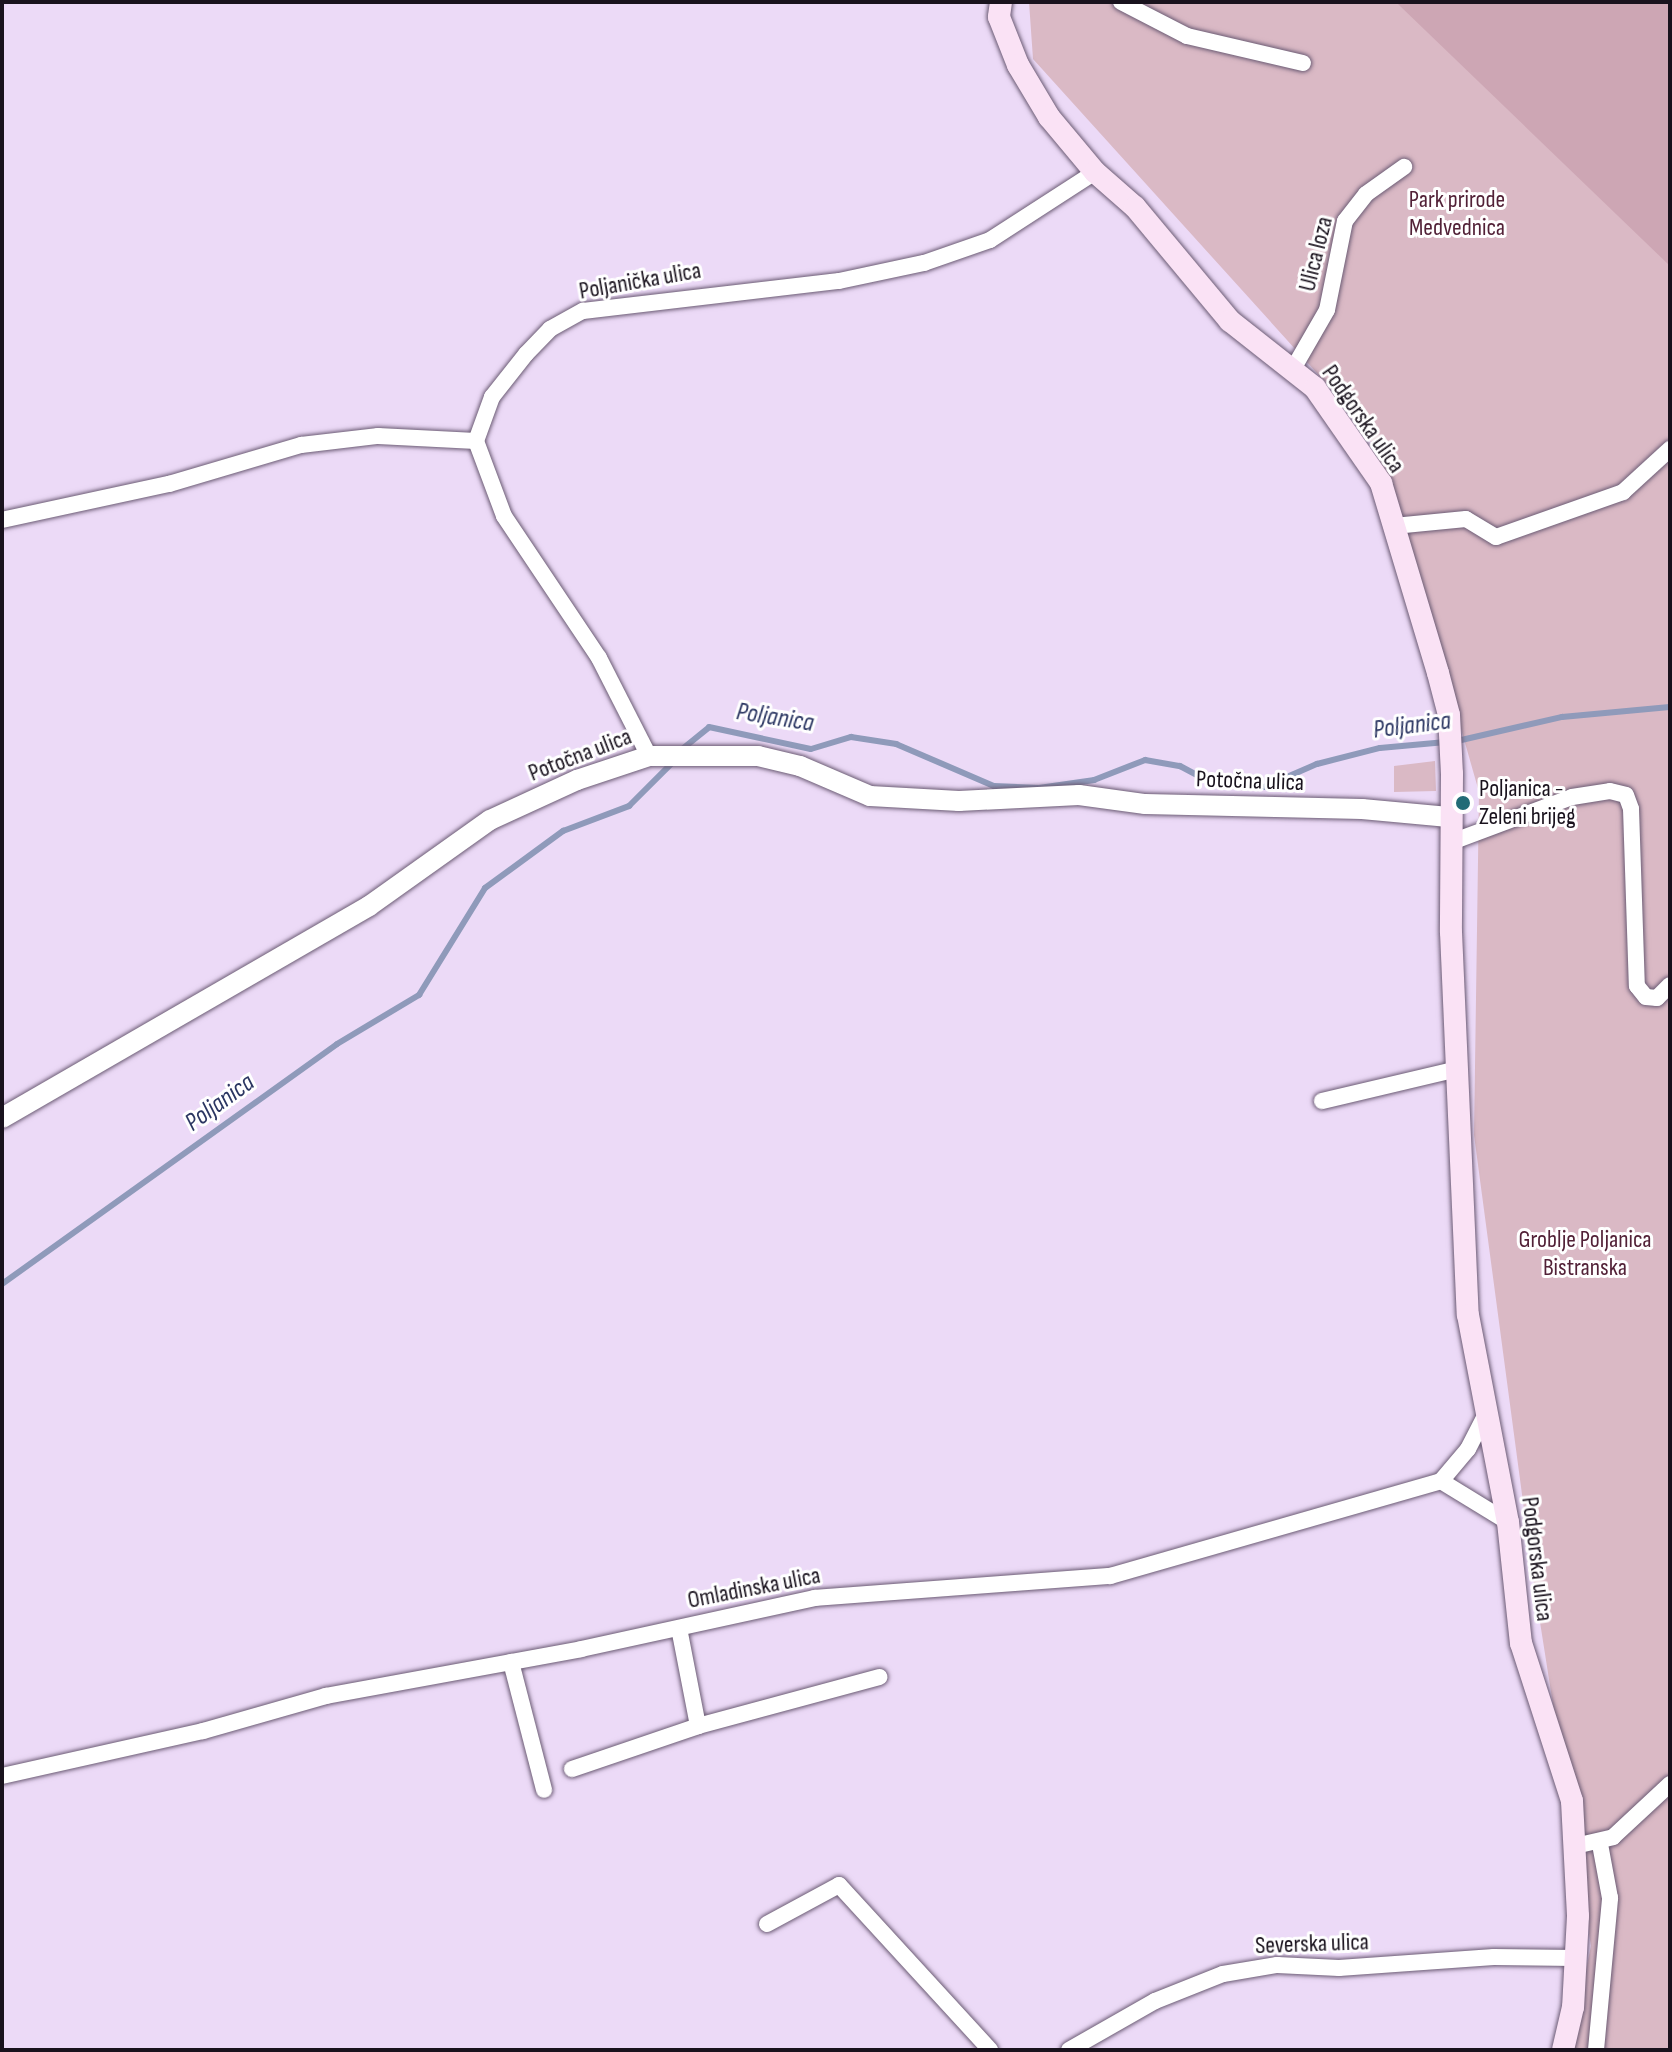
<!DOCTYPE html>
<meta charset="utf-8">
<style>
body{margin:0}
#map{position:relative;width:1672px;height:2052px;overflow:hidden;background:#ecdaf7;font-family:"Sofia Sans Condensed",sans-serif}
div>[style]{position:absolute}
.green>*{inset:0;background:#dab9c5}
.forest>*{inset:0;background:#cda6b4}
.stream>*{height:6px;margin:-3px;padding:0 3px;transform-origin:3px;border-radius:3px;background:#8f9aba}
.roads{filter:drop-shadow(0 0 2px #6b5b74) drop-shadow(0 0 2px #6b5b74)}
.minor>*{height:16px;margin:-8px;padding:0 8px;transform-origin:8px;border-radius:8px;background:#fff}
.tertiary>*{height:20px;margin:-10px;padding:0 10px;transform-origin:10px;border-radius:10px;background:#fff}
.secondary>*{height:22px;margin:-11px;padding:0 11px;transform-origin:11px;border-radius:11px;background:#fae2f5}
.dots>*{width:22px;height:22px;translate:-50% -50%;box-sizing:border-box;border:4px solid #fff;border-radius:50%}
span{translate:-50% -50%;white-space:nowrap;text-align:center;line-height:1.15;-webkit-text-stroke:6px #fff;paint-order:stroke}
.park-label{font-size:24px;color:#522137}
.street-label{font-size:24px;color:#19121d}
.poi-label{font-size:24px;color:#19121d}
.left{translate:0 -50%;text-align:left}
.water-label{font-size:26px;color:#2b3662;font-style:italic}
.frame{position:absolute;inset:0;border:4px solid #19121d;pointer-events:none}
</style>
<div id="map">
<div class="green">
<i style="clip-path:polygon(1029px 2px,1670px 2px,1670px 2050px,1569px 2050px,1591px 1946px,1534px 1584px,1474px 1135px,1479px 792px,1396px 500px,1363px 424px,1033px 59px)"></i>
<i style="clip-path:polygon(1435px 761px,1436px 791px,1394px 792px,1394px 766px)"></i>
</div>
<div class="forest">
<i style="clip-path:polygon(1396px 2px,1670px 2px,1670px 266px,1400px 6px)"></i>
</div>
<div class="stream">
<i style="left:1457px;top:741px;width:108px;rotate:-12.9deg"></i>
<i style="left:1562px;top:717px;width:108px;rotate:-5.3deg"></i>
<i style="left:681px;top:750px;width:36px;rotate:-39deg"></i>
<i style="left:709px;top:727px;width:104px;rotate:12.2deg"></i>
<i style="left:811px;top:749px;width:42px;rotate:-16.7deg"></i>
<i style="left:851px;top:737px;width:46px;rotate:8.8deg"></i>
<i style="left:896px;top:744px;width:107px;rotate:23.2deg"></i>
<i style="left:994px;top:786px;width:45px;rotate:2.5deg"></i>
<i style="left:1039px;top:788px;width:56px;rotate:-8.3deg"></i>
<i style="left:1094px;top:780px;width:55px;rotate:-21.4deg"></i>
<i style="left:1145px;top:760px;width:36px;rotate:10deg"></i>
<i style="left:1180px;top:766px;width:40px;rotate:28deg"></i>
<i style="left:1215px;top:785px;width:49px;rotate:2.3deg"></i>
<i style="left:1264px;top:787px;width:58px;rotate:-23.5deg"></i>
<i style="left:1317px;top:764px;width:65px;rotate:-14.3deg"></i>
<i style="left:1380px;top:748px;width:66px;rotate:-5.2deg"></i>
<i style="left:2px;top:1284px;width:412px;rotate:-35.6deg"></i>
<i style="left:337px;top:1044px;width:96px;rotate:-30.9deg"></i>
<i style="left:419px;top:995px;width:126px;rotate:-58.3deg"></i>
<i style="left:485px;top:888px;width:97px;rotate:-36.2deg"></i>
<i style="left:563px;top:831px;width:71px;rotate:-20.7deg"></i>
<i style="left:629px;top:806px;width:65px;rotate:-45deg"></i>
</div>
<div class="roads">
<div class="minor">
<i style="left:1121px;top:2px;width:74px;rotate:27.3deg"></i>
<i style="left:1187px;top:36px;width:119px;rotate:13.1deg"></i>
<i style="left:1293px;top:369px;width:68px;rotate:-60deg"></i>
<i style="left:1327px;top:310px;width:91px;rotate:-78.6deg"></i>
<i style="left:1345px;top:221px;width:34px;rotate:-52deg"></i>
<i style="left:1366px;top:194px;width:47px;rotate:-35.4deg"></i>
<i style="left:476px;top:441px;width:47px;rotate:-70deg"></i>
<i style="left:492px;top:397px;width:55px;rotate:-51.7deg"></i>
<i style="left:526px;top:354px;width:35px;rotate:-46deg"></i>
<i style="left:550px;top:329px;width:38px;rotate:-29deg"></i>
<i style="left:583px;top:311px;width:258px;rotate:-6.7deg"></i>
<i style="left:839px;top:281px;width:87px;rotate:-12deg"></i>
<i style="left:924px;top:263px;width:70px;rotate:-19.2deg"></i>
<i style="left:990px;top:240px;width:125px;rotate:-32.9deg"></i>
<i style="left:476px;top:441px;width:80px;rotate:69.5deg"></i>
<i style="left:504px;top:516px;width:171px;rotate:56.2deg"></i>
<i style="left:599px;top:658px;width:110px;rotate:63deg"></i>
<i style="left:2px;top:520px;width:171px;rotate:-12.2deg"></i>
<i style="left:169px;top:484px;width:138px;rotate:-16.5deg"></i>
<i style="left:301px;top:445px;width:78px;rotate:-6.7deg"></i>
<i style="left:378px;top:436px;width:98px;rotate:2.9deg"></i>
<i style="left:1394px;top:526px;width:72px;rotate:-5.6deg"></i>
<i style="left:1466px;top:519px;width:35px;rotate:31deg"></i>
<i style="left:1496px;top:537px;width:135px;rotate:-19.5deg"></i>
<i style="left:1623px;top:492px;width:64px;rotate:-42.5deg"></i>
<i style="left:1449px;top:843px;width:131px;rotate:-20.5deg"></i>
<i style="left:1572px;top:797px;width:38px;rotate:-9deg"></i>
<i style="left:1610px;top:791px;width:16px;rotate:14deg"></i>
<i style="left:1626px;top:795px;width:15px;rotate:70deg"></i>
<i style="left:1631px;top:809px;width:177px;rotate:88.1deg"></i>
<i style="left:1637px;top:986px;width:14px;rotate:51deg"></i>
<i style="left:1646px;top:997px;width:11px;rotate:5deg"></i>
<i style="left:1657px;top:998px;width:18px;rotate:-45deg"></i>
<i style="left:1322px;top:1101px;width:139px;rotate:-13.3deg"></i>
<i style="left:1441px;top:1481px;width:79px;rotate:31.5deg"></i>
<i style="left:679px;top:1628px;width:100px;rotate:79deg"></i>
<i style="left:698px;top:1726px;width:188px;rotate:-15.1deg"></i>
<i style="left:511px;top:1662px;width:132px;rotate:75.5deg"></i>
<i style="left:572px;top:1769px;width:133px;rotate:-18.8deg"></i>
<i style="left:2px;top:1776px;width:206px;rotate:-12.6deg"></i>
<i style="left:203px;top:1731px;width:128px;rotate:-15.9deg"></i>
<i style="left:326px;top:1696px;width:259px;rotate:-10.4deg"></i>
<i style="left:581px;top:1649px;width:239px;rotate:-12.3deg"></i>
<i style="left:815px;top:1598px;width:296px;rotate:-4.3deg"></i>
<i style="left:1110px;top:1576px;width:344px;rotate:-16deg"></i>
<i style="left:1441px;top:1481px;width:42px;rotate:-49.8deg"></i>
<i style="left:1468px;top:1449px;width:44px;rotate:-62.9deg"></i>
<i style="left:1575px;top:1846px;width:39px;rotate:-13deg"></i>
<i style="left:1613px;top:1837px;width:78px;rotate:-42.9deg"></i>
<i style="left:767px;top:1924px;width:82px;rotate:-28.4deg"></i>
<i style="left:839px;top:1885px;width:224px;rotate:47.5deg"></i>
<i style="left:1069px;top:2050px;width:99px;rotate:-29.7deg"></i>
<i style="left:1155px;top:2001px;width:73px;rotate:-21.7deg"></i>
<i style="left:1223px;top:1974px;width:55px;rotate:-9.5deg"></i>
<i style="left:1277px;top:1965px;width:62px;rotate:2.8deg"></i>
<i style="left:1339px;top:1968px;width:155px;rotate:-4.1deg"></i>
<i style="left:1494px;top:1957px;width:81px;rotate:0.7deg"></i>
<i style="left:1596px;top:2050px;width:153px;rotate:-84.7deg"></i>
<i style="left:1610px;top:1898px;width:55px;rotate:-100.5deg"></i>
</div>
<div class="tertiary">
<i style="left:2px;top:1118px;width:424px;rotate:-30deg"></i>
<i style="left:369px;top:906px;width:148px;rotate:-35.4deg"></i>
<i style="left:490px;top:820px;width:96px;rotate:-24.7deg"></i>
<i style="left:577px;top:780px;width:76px;rotate:-18.4deg"></i>
<i style="left:649px;top:756px;width:109px"></i>
<i style="left:758px;top:756px;width:43px;rotate:13.4deg"></i>
<i style="left:800px;top:766px;width:76px;rotate:23.2deg"></i>
<i style="left:870px;top:796px;width:89px;rotate:3.2deg"></i>
<i style="left:959px;top:801px;width:120px;rotate:-2.9deg"></i>
<i style="left:1079px;top:795px;width:67px;rotate:7.8deg"></i>
<i style="left:1145px;top:804px;width:217px;rotate:1.3deg"></i>
<i style="left:1362px;top:809px;width:87px;rotate:5.3deg"></i>
</div>
<div class="secondary">
<i style="left:1001px;top:2px;width:15px;rotate:98deg"></i>
<i style="left:999px;top:17px;width:52px;rotate:68.4deg"></i>
<i style="left:1018px;top:65px;width:61px;rotate:59.2deg"></i>
<i style="left:1049px;top:117px;width:72px;rotate:50.1deg"></i>
<i style="left:1095px;top:172px;width:53px;rotate:41.2deg"></i>
<i style="left:1135px;top:207px;width:148px;rotate:50.2deg"></i>
<i style="left:1230px;top:321px;width:108px;rotate:38.2deg"></i>
<i style="left:1315px;top:388px;width:116px;rotate:55.2deg"></i>
<i style="left:1381px;top:483px;width:198px;rotate:73.3deg"></i>
<i style="left:1438px;top:673px;width:43px;rotate:75.3deg"></i>
<i style="left:1449px;top:715px;width:59px;rotate:87.1deg"></i>
<i style="left:1452px;top:774px;width:158px;rotate:90.4deg"></i>
<i style="left:1451px;top:932px;width:383px;rotate:87.5deg"></i>
<i style="left:1468px;top:1315px;width:211px;rotate:79.1deg"></i>
<i style="left:1508px;top:1522px;width:122px;rotate:83.9deg"></i>
<i style="left:1521px;top:1643px;width:166px;rotate:72.1deg"></i>
<i style="left:1572px;top:1801px;width:115px;rotate:87deg"></i>
<i style="left:1578px;top:1916px;width:91px;rotate:93.1deg"></i>
<i style="left:1573px;top:2007px;width:44px;rotate:103.1deg"></i>
</div>
</div>
<div class="dots">
<i style="left:1463px;top:803px;background:#226b76"></i>
</div>
<div class="park-label">
<span style="left:1457px;top:214px">Park prirode<br>Medvednica</span>
<span style="left:1585px;top:1254px">Groblje Poljanica<br>Bistranska</span>
</div>
<div class="street-label">
<span style="left:1316px;top:254px;rotate:-76deg">Ulica loza</span>
<span style="left:640px;top:281px;rotate:-10deg">Poljanička ulica</span>
<span style="left:1363px;top:419px;rotate:55deg">Podgorska ulica</span>
<span style="left:580px;top:755px;rotate:-21deg">Potočna ulica</span>
<span style="left:1250px;top:781px;rotate:2deg">Potočna ulica</span>
<span style="left:1537px;top:1559px;rotate:83deg">Podgorska ulica</span>
<span style="left:754px;top:1588px;rotate:-11deg">Omladinska ulica</span>
<span style="left:1312px;top:1944px;rotate:-2deg">Severska ulica</span>
</div>
<div class="poi-label">
<span class="left" style="left:1479px;top:803px">Poljanica -<br>Zeleni brijeg</span>
</div>
<div class="water-label">
<span style="left:775px;top:718px;rotate:9deg">Poljanica</span>
<span style="left:1412px;top:726px;rotate:-7deg">Poljanica</span>
<span style="left:220px;top:1103px;rotate:-36deg">Poljanica</span>
</div>
<div class="frame"></div>
</div>
